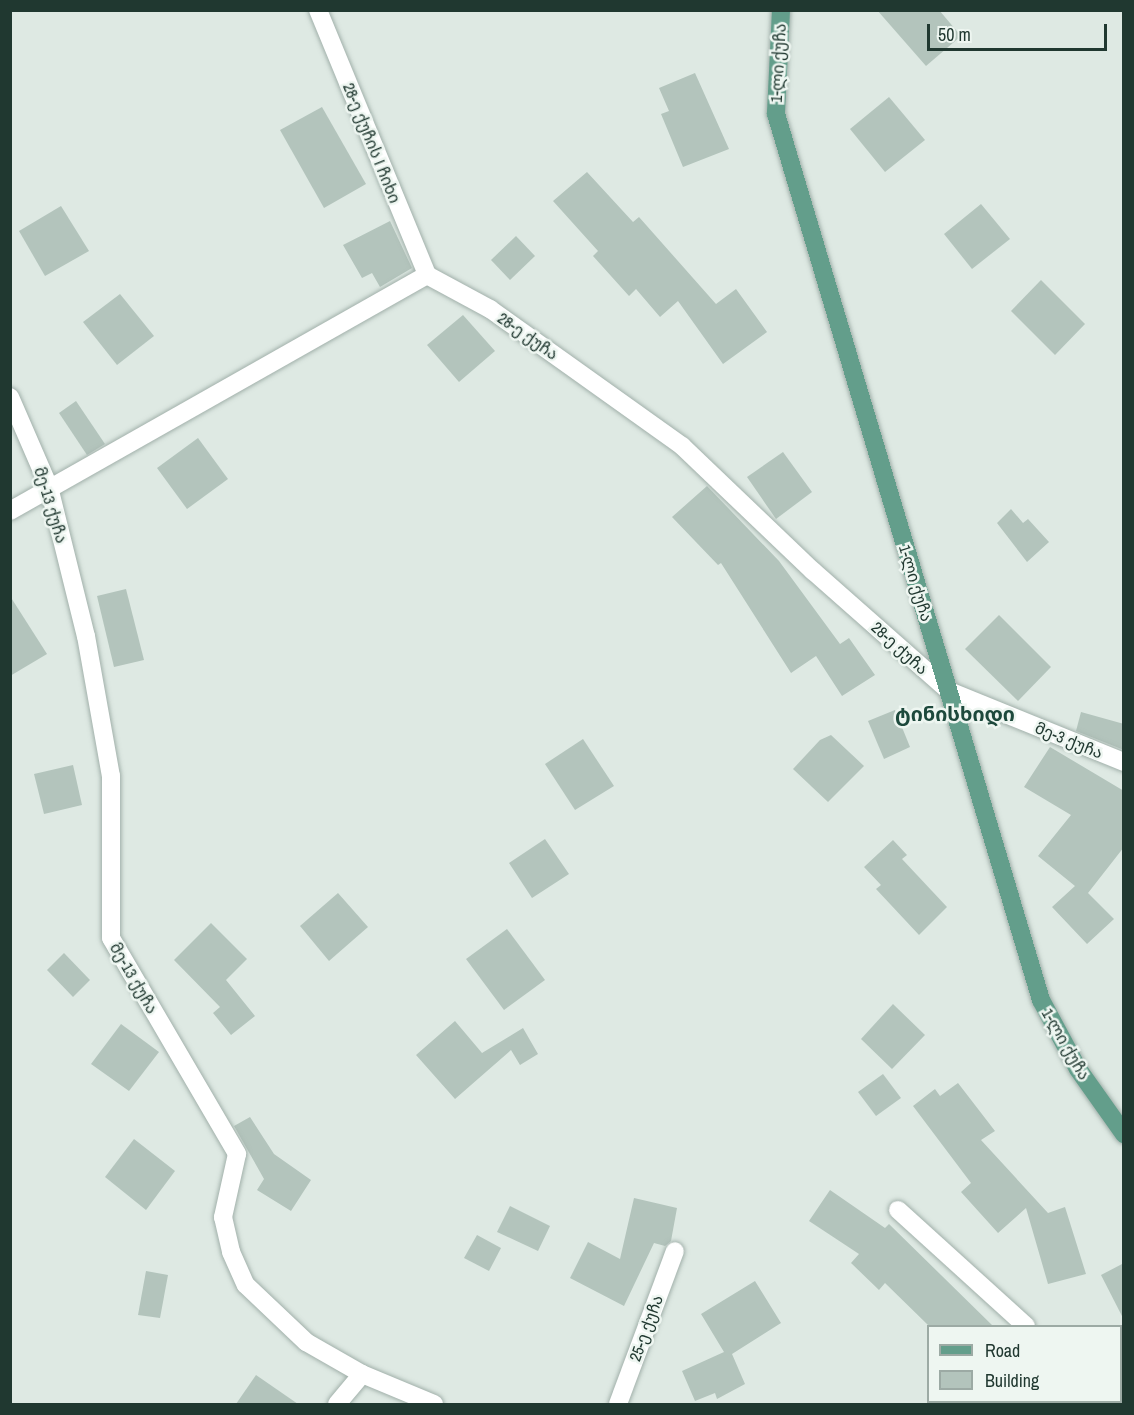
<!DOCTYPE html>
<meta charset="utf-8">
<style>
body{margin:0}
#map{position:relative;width:1134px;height:1415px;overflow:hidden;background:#dee9e3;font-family:"Archivo Narrow","Noto Sans Georgian",sans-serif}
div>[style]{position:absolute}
.building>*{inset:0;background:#b3c4bc}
.roads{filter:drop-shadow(0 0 2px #a1b0aa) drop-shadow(0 0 2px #a1b0aa)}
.minor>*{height:18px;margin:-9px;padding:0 9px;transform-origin:9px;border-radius:9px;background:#fff}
.major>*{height:18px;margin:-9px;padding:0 9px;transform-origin:9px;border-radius:9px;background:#639e8b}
span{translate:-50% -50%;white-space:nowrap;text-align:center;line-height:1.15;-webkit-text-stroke:5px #eef6f1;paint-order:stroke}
.street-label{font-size:16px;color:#203830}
.quarter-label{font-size:20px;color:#1d493c;font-weight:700}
.frame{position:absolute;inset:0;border:12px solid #203830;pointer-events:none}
.legend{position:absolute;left:927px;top:1325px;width:195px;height:78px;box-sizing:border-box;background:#eef6f1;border:2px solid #9caaa4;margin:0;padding:8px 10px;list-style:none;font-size:18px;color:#203830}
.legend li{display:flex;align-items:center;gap:12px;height:30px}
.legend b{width:30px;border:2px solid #9caaa4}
.scale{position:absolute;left:927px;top:24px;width:180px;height:27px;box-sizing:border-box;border:3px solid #203830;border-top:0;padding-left:8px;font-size:18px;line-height:21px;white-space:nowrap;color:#203830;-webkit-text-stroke:4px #eef6f1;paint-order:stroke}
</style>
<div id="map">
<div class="building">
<i style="clip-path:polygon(877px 10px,939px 10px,961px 36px,926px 66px)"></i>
<i style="clip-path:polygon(695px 73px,729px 149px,683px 167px,661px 114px,669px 111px,659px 88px)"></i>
<i style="clip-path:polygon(889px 97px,925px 140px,885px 172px,850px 129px)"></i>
<i style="clip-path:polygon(322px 107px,366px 184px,324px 208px,280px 130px)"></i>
<i style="clip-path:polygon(587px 172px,633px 222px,639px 217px,716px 304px,736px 289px,767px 332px,723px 364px,678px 301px,660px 317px,636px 289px,629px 296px,593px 256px,598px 251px,553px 201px)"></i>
<i style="clip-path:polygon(981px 204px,1010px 239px,972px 269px,944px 234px)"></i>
<i style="clip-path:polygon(61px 206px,89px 251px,45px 276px,19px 231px)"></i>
<i style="clip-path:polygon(390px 221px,412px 268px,380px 287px,372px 273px,362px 278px,343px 245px)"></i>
<i style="clip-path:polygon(516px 236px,535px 256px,510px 280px,491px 260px)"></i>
<i style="clip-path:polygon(1041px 280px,1085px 324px,1055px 355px,1011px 311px)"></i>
<i style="clip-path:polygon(120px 294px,154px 336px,117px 365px,83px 322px)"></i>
<i style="clip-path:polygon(463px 315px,495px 351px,459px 382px,427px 345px)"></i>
<i style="clip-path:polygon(76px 401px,105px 444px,87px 455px,59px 413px)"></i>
<i style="clip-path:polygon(198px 438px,228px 479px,187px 509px,157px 468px)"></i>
<i style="clip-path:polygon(783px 452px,812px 492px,776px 519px,747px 477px)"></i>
<i style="clip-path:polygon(707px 486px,779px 561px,840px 644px,849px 638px,875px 675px,842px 696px,816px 656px,791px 673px,721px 563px,718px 565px,672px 517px)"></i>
<i style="clip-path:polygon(1011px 509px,1023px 523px,1028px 519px,1049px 542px,1027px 562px,997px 523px)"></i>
<i style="clip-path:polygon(126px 589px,144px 660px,114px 667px,97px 596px)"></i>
<i style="clip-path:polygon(10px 596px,47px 654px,10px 676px)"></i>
<i style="clip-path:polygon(999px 615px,1051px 667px,1018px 701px,965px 649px)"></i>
<i style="clip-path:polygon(895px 710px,910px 747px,884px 759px,868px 721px)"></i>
<i style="clip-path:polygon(1081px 712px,1124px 724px,1124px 750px,1076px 731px)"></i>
<i style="clip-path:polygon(831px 735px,864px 766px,828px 802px,793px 769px,820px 740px)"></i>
<i style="clip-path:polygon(583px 739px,614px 786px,575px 810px,545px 764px)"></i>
<i style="clip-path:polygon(1050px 747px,1124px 791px,1124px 847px,1088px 893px,1114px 919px,1087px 944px,1052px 907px,1075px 886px,1038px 856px,1071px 815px,1024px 787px)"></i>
<i style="clip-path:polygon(73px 765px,82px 805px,44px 814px,34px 774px)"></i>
<i style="clip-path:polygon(545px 839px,569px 874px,532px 898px,509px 863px)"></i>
<i style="clip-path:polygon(893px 840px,907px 855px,902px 859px,947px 907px,919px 935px,876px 889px,881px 885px,864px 867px)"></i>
<i style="clip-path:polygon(338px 893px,368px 927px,329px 961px,300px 926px)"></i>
<i style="clip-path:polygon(211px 923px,247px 959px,226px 980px,255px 1016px,231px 1035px,213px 1013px,220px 1007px,174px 960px)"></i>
<i style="clip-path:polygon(507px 929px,545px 980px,504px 1010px,466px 959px)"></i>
<i style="clip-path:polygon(64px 953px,90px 980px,73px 997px,47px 970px)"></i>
<i style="clip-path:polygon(893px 1004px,925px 1035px,892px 1069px,861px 1039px)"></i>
<i style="clip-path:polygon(455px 1021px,482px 1053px,523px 1028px,538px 1054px,520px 1065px,511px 1050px,455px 1099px,416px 1055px)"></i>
<i style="clip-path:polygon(121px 1024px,159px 1052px,129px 1091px,91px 1064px)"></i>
<i style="clip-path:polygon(883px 1074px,901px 1098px,876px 1116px,858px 1092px)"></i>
<i style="clip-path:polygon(958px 1083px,995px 1131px,981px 1140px,1048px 1213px,1065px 1207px,1086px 1274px,1048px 1284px,1026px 1208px,998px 1233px,961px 1192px,971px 1183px,913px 1106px,935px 1089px,940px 1096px)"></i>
<i style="clip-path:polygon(250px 1117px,274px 1154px,311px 1180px,291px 1211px,257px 1190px,264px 1179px,234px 1126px)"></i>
<i style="clip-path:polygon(134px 1139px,175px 1171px,146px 1210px,105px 1177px)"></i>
<i style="clip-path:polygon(830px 1190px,885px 1228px,889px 1224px,993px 1326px,929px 1326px,885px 1283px,879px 1290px,851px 1263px,859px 1254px,809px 1221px)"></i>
<i style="clip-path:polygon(634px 1198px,677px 1208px,671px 1241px,665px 1246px,654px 1243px,624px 1306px,570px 1278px,588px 1242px,620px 1259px)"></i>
<i style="clip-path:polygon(510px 1206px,550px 1226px,538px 1251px,497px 1232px)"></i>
<i style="clip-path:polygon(477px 1235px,501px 1248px,489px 1271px,464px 1258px)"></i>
<i style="clip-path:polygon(1124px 1263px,1124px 1320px,1101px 1275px)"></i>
<i style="clip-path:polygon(146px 1271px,168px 1275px,160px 1318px,138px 1315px)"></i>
<i style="clip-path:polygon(755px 1281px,781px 1323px,732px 1354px,745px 1384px,717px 1399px,715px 1393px,695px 1401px,682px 1371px,724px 1352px,701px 1314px)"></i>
<i style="clip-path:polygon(256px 1375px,298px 1404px,236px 1404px)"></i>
</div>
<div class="roads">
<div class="minor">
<i style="left:318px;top:10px;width:287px;rotate:67.6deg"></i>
<i style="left:427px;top:275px;width:72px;rotate:28.4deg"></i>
<i style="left:490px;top:309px;width:236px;rotate:35.5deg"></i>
<i style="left:682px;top:446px;width:181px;rotate:43.7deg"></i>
<i style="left:813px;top:571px;width:181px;rotate:41.4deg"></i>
<i style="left:949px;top:691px;width:189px;rotate:22.1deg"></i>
<i style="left:10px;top:397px;width:98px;rotate:66.6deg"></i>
<i style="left:49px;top:487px;width:154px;rotate:76.1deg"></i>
<i style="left:86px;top:636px;width:142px;rotate:79.9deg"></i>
<i style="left:111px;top:776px;width:162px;rotate:90deg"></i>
<i style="left:111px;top:938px;width:250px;rotate:59.7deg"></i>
<i style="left:237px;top:1154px;width:65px;rotate:102.5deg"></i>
<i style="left:223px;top:1217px;width:36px;rotate:77deg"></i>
<i style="left:231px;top:1252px;width:36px;rotate:66deg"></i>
<i style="left:246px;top:1285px;width:83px;rotate:43.5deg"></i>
<i style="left:306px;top:1342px;width:64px;rotate:29.7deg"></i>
<i style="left:362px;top:1374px;width:78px;rotate:22.6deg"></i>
<i style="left:10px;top:511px;width:479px;rotate:-29.5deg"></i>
<i style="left:898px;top:1210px;width:173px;rotate:42.2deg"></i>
<i style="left:1108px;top:1402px;width:4px;rotate:27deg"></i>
<i style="left:337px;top:1404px;width:39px;rotate:-50deg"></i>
<i style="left:618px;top:1404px;width:163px;rotate:-69.6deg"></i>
</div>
<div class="major">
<i style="left:781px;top:10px;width:104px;rotate:92.8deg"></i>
<i style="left:776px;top:114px;width:925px;rotate:73.35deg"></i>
<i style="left:1041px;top:1000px;width:78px;rotate:61.8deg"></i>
<i style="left:1078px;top:1069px;width:80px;rotate:54.7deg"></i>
</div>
</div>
<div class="street-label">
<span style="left:778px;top:63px;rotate:-87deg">1-ლი ქუჩა</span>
<span style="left:372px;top:143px;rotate:68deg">28-ე ქუჩის I ჩიხი</span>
<span style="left:528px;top:336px;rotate:35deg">28-ე ქუჩა</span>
<span style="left:51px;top:505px;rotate:73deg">მე-13 ქუჩა</span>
<span style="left:916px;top:583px;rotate:73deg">1-ლი ქუჩა</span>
<span style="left:900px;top:648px;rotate:42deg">28-ე ქუჩა</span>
<span style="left:1069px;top:740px;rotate:22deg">მე-3 ქუჩა</span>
<span style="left:134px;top:978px;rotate:60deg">მე-13 ქუჩა</span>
<span style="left:1066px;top:1044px;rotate:60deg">1-ლი ქუჩა</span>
<span style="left:646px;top:1328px;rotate:-70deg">25-ე ქუჩა</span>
</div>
<div class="quarter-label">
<span style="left:955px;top:713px">ტინისხიდი</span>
</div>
<div class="frame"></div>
<ul class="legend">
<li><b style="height:8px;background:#639e8b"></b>Road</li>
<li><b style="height:16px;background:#b3c4bc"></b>Building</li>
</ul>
<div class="scale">50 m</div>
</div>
